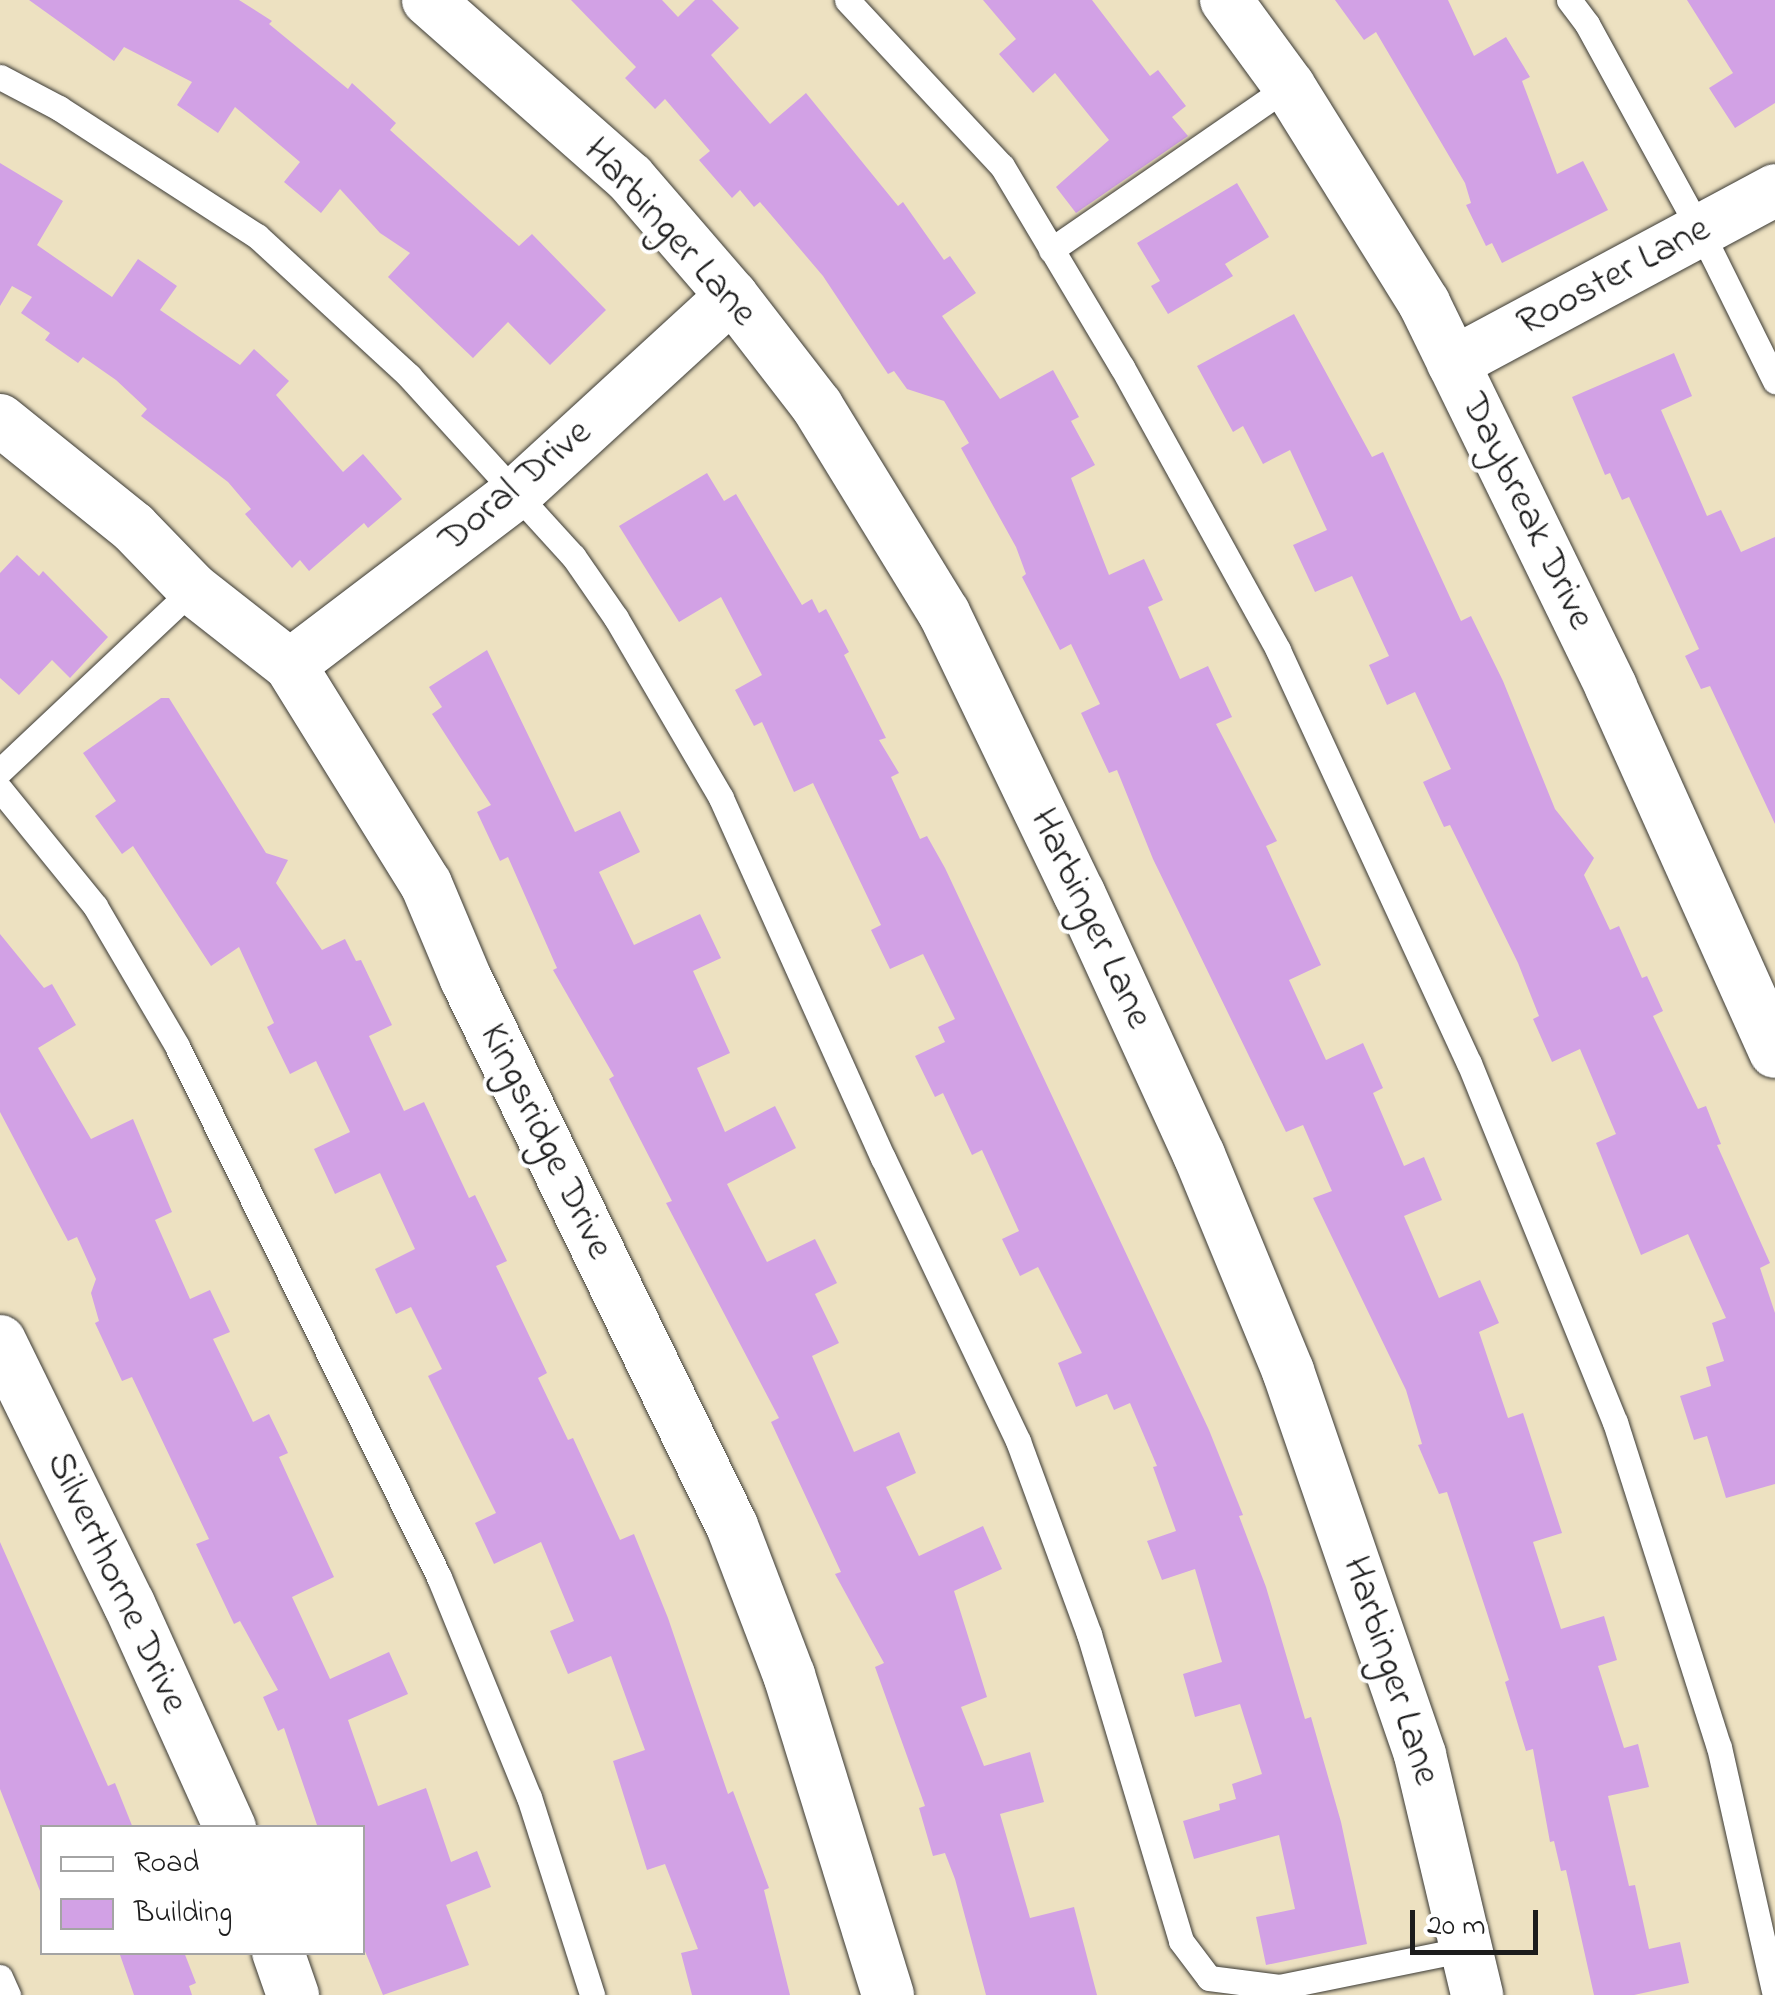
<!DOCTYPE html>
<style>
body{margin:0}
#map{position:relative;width:1775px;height:1995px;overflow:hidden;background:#ede1c1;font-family:"Indie Flower",sans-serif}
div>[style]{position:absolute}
.building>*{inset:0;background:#d2a1e5}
.roads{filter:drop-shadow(0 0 2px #3b3a35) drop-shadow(0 0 2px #3b3a35)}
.service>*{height:25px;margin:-12.5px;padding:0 12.5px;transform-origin:12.5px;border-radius:12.5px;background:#fff}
.minor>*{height:52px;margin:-26px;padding:0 26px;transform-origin:26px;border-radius:26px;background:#fff}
span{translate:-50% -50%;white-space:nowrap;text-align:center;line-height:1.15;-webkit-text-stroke:8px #fff;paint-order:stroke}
.street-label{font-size:40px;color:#1c1c1c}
.legend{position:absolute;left:40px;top:1825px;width:325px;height:130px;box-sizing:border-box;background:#fff;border:2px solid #a4a4a4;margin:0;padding:12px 18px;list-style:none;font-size:30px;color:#1c1c1c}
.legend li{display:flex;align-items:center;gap:20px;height:50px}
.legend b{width:50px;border:2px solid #a4a4a4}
.scale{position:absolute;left:1410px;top:1910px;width:128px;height:45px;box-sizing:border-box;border:5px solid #1c1c1c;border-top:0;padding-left:12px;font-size:30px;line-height:35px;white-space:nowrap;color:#1c1c1c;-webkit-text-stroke:8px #fff;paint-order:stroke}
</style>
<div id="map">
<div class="building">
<i style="clip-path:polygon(29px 0,239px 0,272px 21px,269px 24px,348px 89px,352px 83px,396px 123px,390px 130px,519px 246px,532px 234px,606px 310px,550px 365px,508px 322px,473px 358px,388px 277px,410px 253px,380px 233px,340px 189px,321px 213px,284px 182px,300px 162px,235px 107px,218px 133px,177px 105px,192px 82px,124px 47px,114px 61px)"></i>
<i style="clip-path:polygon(571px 0,662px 0,678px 17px,695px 0,712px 0,739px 28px,711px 55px,770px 124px,806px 93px,898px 206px,903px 202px,944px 260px,950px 256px,976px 293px,942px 316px,1000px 399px,1053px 370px,1079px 417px,1071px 421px,1095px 465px,1071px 478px,1109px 575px,1144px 559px,1163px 600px,1148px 607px,1180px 679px,1208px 666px,1232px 717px,1216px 724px,1277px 841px,1266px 846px,1321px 965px,1289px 980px,1326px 1060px,1363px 1043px,1383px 1088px,1373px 1093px,1404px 1166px,1424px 1157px,1442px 1200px,1404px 1216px,1439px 1298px,1480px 1280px,1499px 1323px,1479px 1332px,1508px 1418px,1523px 1413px,1562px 1533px,1533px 1542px,1561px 1629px,1604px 1616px,1617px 1660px,1598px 1666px,1624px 1748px,1638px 1744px,1649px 1787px,1608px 1796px,1629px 1886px,1635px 1885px,1649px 1949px,1680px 1942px,1689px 1983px,1634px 1995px,1594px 1995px,1566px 1870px,1561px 1871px,1554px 1841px,1550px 1842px,1533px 1749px,1526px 1751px,1505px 1682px,1509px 1680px,1447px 1492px,1439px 1494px,1418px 1445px,1422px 1444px,1406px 1390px,1313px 1198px,1332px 1191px,1303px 1125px,1286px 1132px,1153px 859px,1117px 770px,1109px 773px,1081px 713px,1100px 704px,1071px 644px,1060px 650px,1022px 577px,1026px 574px,1016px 547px,961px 448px,969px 443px,944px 401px,907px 389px,894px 371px,888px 374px,823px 276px,760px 202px,754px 207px,740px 190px,732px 198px,699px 160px,710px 151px,665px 99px,655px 109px,625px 78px,636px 67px)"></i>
<i style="clip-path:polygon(983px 0,1092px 0,1150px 76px,1158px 70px,1186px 106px,1172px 117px,1188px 136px,1076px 213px,1056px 187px,1109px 140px,1055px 73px,1033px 93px,999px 54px,1016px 39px)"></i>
<i style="clip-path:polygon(1335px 0,1448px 0,1474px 56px,1506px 37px,1530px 77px,1522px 81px,1557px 174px,1583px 161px,1608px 210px,1502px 263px,1492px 243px,1486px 246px,1466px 205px,1471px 203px,1465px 183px,1376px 32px,1364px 40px)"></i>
<i style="clip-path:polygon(1687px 0,1775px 0,1775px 103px,1735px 128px,1709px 88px,1733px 73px)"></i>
<i style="clip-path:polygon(0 163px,63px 201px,37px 245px,112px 297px,138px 259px,177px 286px,160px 310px,240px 365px,254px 349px,289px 381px,276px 395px,343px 472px,363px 454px,402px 499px,368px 528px,364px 523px,309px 571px,300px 560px,292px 568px,245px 514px,251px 509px,228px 482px,141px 416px,147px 409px,116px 380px,83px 357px,78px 363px,45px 340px,50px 333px,21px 313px,32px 297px,12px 286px,0 306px)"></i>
<i style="clip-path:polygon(1237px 183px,1269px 237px,1225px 264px,1233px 276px,1168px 314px,1151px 286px,1160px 281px,1137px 243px)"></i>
<i style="clip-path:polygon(1294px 314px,1372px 457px,1383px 452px,1461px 621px,1471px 616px,1503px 681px,1555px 809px,1594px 858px,1584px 875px,1610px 930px,1619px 926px,1642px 978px,1647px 976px,1663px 1011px,1653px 1016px,1698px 1109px,1706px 1106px,1721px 1144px,1717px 1145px,1770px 1263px,1760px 1268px,1775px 1313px,1775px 1484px,1726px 1498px,1707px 1436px,1694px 1440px,1680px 1396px,1711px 1386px,1706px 1367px,1724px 1361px,1712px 1323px,1726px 1318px,1688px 1234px,1641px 1255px,1596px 1143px,1616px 1134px,1580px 1049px,1552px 1062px,1533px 1019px,1539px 1016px,1518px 963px,1450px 825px,1444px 827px,1423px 782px,1451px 769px,1415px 692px,1387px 705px,1369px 665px,1389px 656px,1352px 576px,1315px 592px,1293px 545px,1327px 530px,1290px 450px,1263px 464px,1243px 426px,1233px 432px,1197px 366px)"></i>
<i style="clip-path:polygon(1674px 353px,1692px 396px,1661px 410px,1707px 516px,1721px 510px,1741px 552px,1775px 537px,1775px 824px,1710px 686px,1701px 689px,1685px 656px,1699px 649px,1629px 497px,1622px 500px,1610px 473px,1605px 475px,1572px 397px)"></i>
<i style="clip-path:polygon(707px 473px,724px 501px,736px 494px,802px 605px,812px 599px,819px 613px,826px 609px,849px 652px,844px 655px,886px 738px,879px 740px,899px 773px,891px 777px,920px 839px,927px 836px,945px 868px,1209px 1430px,1243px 1515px,1239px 1516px,1266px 1587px,1305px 1719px,1311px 1717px,1341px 1822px,1367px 1944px,1266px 1965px,1256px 1917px,1295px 1909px,1279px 1835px,1194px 1859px,1183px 1821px,1220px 1810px,1219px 1804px,1236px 1799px,1232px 1784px,1262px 1774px,1240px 1704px,1195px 1717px,1183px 1674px,1222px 1662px,1195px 1569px,1162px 1580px,1147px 1541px,1176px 1531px,1153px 1467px,1157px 1466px,1130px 1403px,1114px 1410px,1107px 1394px,1076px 1407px,1058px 1363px,1082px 1353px,1038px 1267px,1020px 1276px,1002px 1239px,1019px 1231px,982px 1150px,972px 1155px,943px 1093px,935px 1097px,915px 1056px,945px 1042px,938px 1027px,955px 1019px,923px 954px,890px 969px,871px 930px,881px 925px,813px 783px,794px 792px,762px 722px,754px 726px,735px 690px,762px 675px,721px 597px,679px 622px,619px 526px)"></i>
<i style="clip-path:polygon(17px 555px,39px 576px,43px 571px,108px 637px,70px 678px,52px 660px,19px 695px,0 678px,0 573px)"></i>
<i style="clip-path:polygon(487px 650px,575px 832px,620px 811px,640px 852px,599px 872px,634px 945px,700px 914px,721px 958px,693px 971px,730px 1053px,697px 1068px,725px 1132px,775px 1106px,796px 1148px,727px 1184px,767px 1262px,815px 1239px,837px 1283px,815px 1294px,839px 1343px,812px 1356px,854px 1452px,899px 1432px,916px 1473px,886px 1487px,919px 1556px,983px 1526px,1002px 1569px,954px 1591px,987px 1697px,961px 1707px,984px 1766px,1030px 1752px,1044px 1802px,1000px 1814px,1030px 1918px,1074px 1907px,1097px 1995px,986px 1995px,955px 1879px,945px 1853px,933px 1856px,919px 1808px,925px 1806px,875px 1667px,884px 1663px,835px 1574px,841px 1572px,771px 1422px,779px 1418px,666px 1203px,672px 1201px,609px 1079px,614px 1076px,553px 970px,557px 968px,508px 857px,500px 861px,477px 812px,491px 805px,432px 714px,442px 707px,429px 687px)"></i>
<i style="clip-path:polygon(161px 698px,169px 698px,266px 853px,288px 860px,276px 883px,322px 950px,345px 939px,356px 961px,361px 960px,392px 1025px,369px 1036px,404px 1111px,424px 1102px,469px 1198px,475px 1195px,507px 1261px,496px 1266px,547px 1373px,538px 1378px,568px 1440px,573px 1438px,620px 1540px,634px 1534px,668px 1618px,728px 1794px,733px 1791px,769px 1888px,764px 1890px,790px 1995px,692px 1995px,681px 1953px,698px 1949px,665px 1864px,647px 1870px,613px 1761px,645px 1750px,611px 1656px,568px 1674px,550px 1631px,574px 1621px,541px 1542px,494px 1564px,475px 1523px,496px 1513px,428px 1376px,442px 1369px,411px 1307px,396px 1314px,375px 1269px,415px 1249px,380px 1173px,335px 1194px,314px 1149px,350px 1132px,316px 1061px,290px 1074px,267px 1027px,274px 1023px,239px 947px,211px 966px,133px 846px,122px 854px,95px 816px,116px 801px,83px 753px)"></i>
<i style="clip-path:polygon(0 934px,44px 988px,52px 984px,76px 1025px,38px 1048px,91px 1139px,133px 1119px,172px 1212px,155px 1220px,190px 1299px,210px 1290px,230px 1332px,213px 1339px,253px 1422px,269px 1414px,288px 1453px,279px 1457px,334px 1577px,292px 1597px,330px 1679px,389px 1652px,408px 1694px,348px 1720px,378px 1806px,426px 1788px,451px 1862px,477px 1851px,491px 1887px,446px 1905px,469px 1965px,383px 1995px,362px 1944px,362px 1828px,318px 1828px,284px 1728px,278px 1731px,263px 1697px,278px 1690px,240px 1621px,234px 1624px,196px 1544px,209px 1539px,132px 1377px,122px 1381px,95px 1323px,99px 1321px,91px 1293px,96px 1279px,77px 1237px,68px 1241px,0 1112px)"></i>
<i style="clip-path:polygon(0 1542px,108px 1786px,115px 1783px,133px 1828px,42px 1828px,40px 1891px,0 1789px)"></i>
<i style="clip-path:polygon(119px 1952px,184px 1952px,196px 1983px,189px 1986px,192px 1995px,134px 1995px)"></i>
</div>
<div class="roads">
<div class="service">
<i style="left:847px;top:0;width:227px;rotate:47deg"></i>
<i style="left:1002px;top:166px;width:234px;rotate:59.2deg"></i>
<i style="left:1122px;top:367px;width:323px;rotate:61.1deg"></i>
<i style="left:1278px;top:650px;width:455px;rotate:65.2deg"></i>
<i style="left:1469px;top:1063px;width:388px;rotate:67.9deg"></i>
<i style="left:1615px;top:1422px;width:341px;rotate:72.3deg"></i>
<i style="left:1719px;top:1747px;width:254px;rotate:77.3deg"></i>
<i style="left:1569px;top:0;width:30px;rotate:53deg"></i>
<i style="left:1587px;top:24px;width:235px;rotate:61.3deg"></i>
<i style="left:1700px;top:230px;width:169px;rotate:63.6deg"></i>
<i style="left:0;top:77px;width:67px;rotate:27.7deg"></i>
<i style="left:59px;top:108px;width:236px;rotate:32.9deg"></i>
<i style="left:257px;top:236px;width:207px;rotate:42.6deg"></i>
<i style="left:409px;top:376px;width:244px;rotate:47.7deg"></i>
<i style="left:573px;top:556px;width:75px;rotate:55.3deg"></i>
<i style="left:616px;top:618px;width:208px;rotate:59.7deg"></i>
<i style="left:721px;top:798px;width:395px;rotate:65.8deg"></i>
<i style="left:883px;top:1158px;width:314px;rotate:64.5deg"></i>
<i style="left:1018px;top:1441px;width:206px;rotate:69.8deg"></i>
<i style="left:1089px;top:1634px;width:320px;rotate:73.3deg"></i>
<i style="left:1181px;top:1941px;width:46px;rotate:52.9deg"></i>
<i style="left:1209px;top:1978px;width:71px;rotate:7.3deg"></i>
<i style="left:1279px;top:1987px;width:191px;rotate:-11.5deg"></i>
<i style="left:1051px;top:250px;width:289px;rotate:-34.6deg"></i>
<i style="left:0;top:771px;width:265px;rotate:-43.3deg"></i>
<i style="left:0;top:789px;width:151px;rotate:50.9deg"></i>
<i style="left:95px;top:906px;width:162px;rotate:59.6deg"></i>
<i style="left:177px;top:1046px;width:592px;rotate:63.74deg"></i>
<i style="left:439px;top:1577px;width:238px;rotate:67.8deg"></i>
<i style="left:529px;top:1797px;width:208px;rotate:72.3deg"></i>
<i style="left:0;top:1977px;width:20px;rotate:66deg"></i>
</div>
<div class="minor">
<i style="left:428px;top:0;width:269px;rotate:41.4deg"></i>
<i style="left:630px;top:178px;width:156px;rotate:49.2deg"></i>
<i style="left:732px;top:296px;width:139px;rotate:52.3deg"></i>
<i style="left:817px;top:406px;width:243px;rotate:58.5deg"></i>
<i style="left:944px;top:613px;width:311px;rotate:64.3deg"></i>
<i style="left:1079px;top:893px;width:288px;rotate:65.4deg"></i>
<i style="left:1199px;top:1155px;width:234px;rotate:67.6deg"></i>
<i style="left:1288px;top:1371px;width:406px;rotate:71deg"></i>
<i style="left:1420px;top:1755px;width:247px;rotate:76.6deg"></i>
<i style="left:1226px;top:0;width:107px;rotate:53.8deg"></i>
<i style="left:1289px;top:86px;width:256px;rotate:58.1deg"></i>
<i style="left:1424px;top:303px;width:427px;rotate:64deg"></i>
<i style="left:1611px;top:687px;width:400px;rotate:65.8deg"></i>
<i style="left:1453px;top:363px;width:366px;rotate:-28.2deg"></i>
<i style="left:0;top:420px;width:171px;rotate:38.8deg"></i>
<i style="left:133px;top:527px;width:86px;rotate:45.9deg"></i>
<i style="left:193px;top:589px;width:123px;rotate:38.1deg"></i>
<i style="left:290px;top:665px;width:258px;rotate:58.2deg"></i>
<i style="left:426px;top:884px;width:103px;rotate:67.2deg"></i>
<i style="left:466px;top:979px;width:608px;rotate:64.07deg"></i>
<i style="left:732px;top:1526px;width:160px;rotate:69.1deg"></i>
<i style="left:789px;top:1675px;width:335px;rotate:72.8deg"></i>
<i style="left:290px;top:665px;width:286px;rotate:-37.2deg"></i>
<i style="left:518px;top:492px;width:290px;rotate:-42.5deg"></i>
<i style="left:0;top:1341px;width:293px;rotate:63.9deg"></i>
<i style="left:129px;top:1604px;width:246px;rotate:65.7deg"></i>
<i style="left:278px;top:1952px;width:46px;rotate:70.8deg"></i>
</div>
</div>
<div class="street-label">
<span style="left:669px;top:233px;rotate:48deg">Harbinger Lane</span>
<span style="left:1614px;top:277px;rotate:-28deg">Rooster Lane</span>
<span style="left:516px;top:487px;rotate:-40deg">Doral Drive</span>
<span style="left:1526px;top:512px;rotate:64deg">Daybreak Drive</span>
<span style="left:1090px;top:919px;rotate:65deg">Harbinger Lane</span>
<span style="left:545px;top:1142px;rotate:64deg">Kingsridge Drive</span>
<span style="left:116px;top:1583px;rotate:65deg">Silverthorne Drive</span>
<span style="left:1390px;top:1671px;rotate:72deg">Harbinger Lane</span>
</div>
<ul class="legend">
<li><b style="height:12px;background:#fff"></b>Road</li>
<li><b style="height:28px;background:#d2a1e5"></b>Building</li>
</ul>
<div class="scale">20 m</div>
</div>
